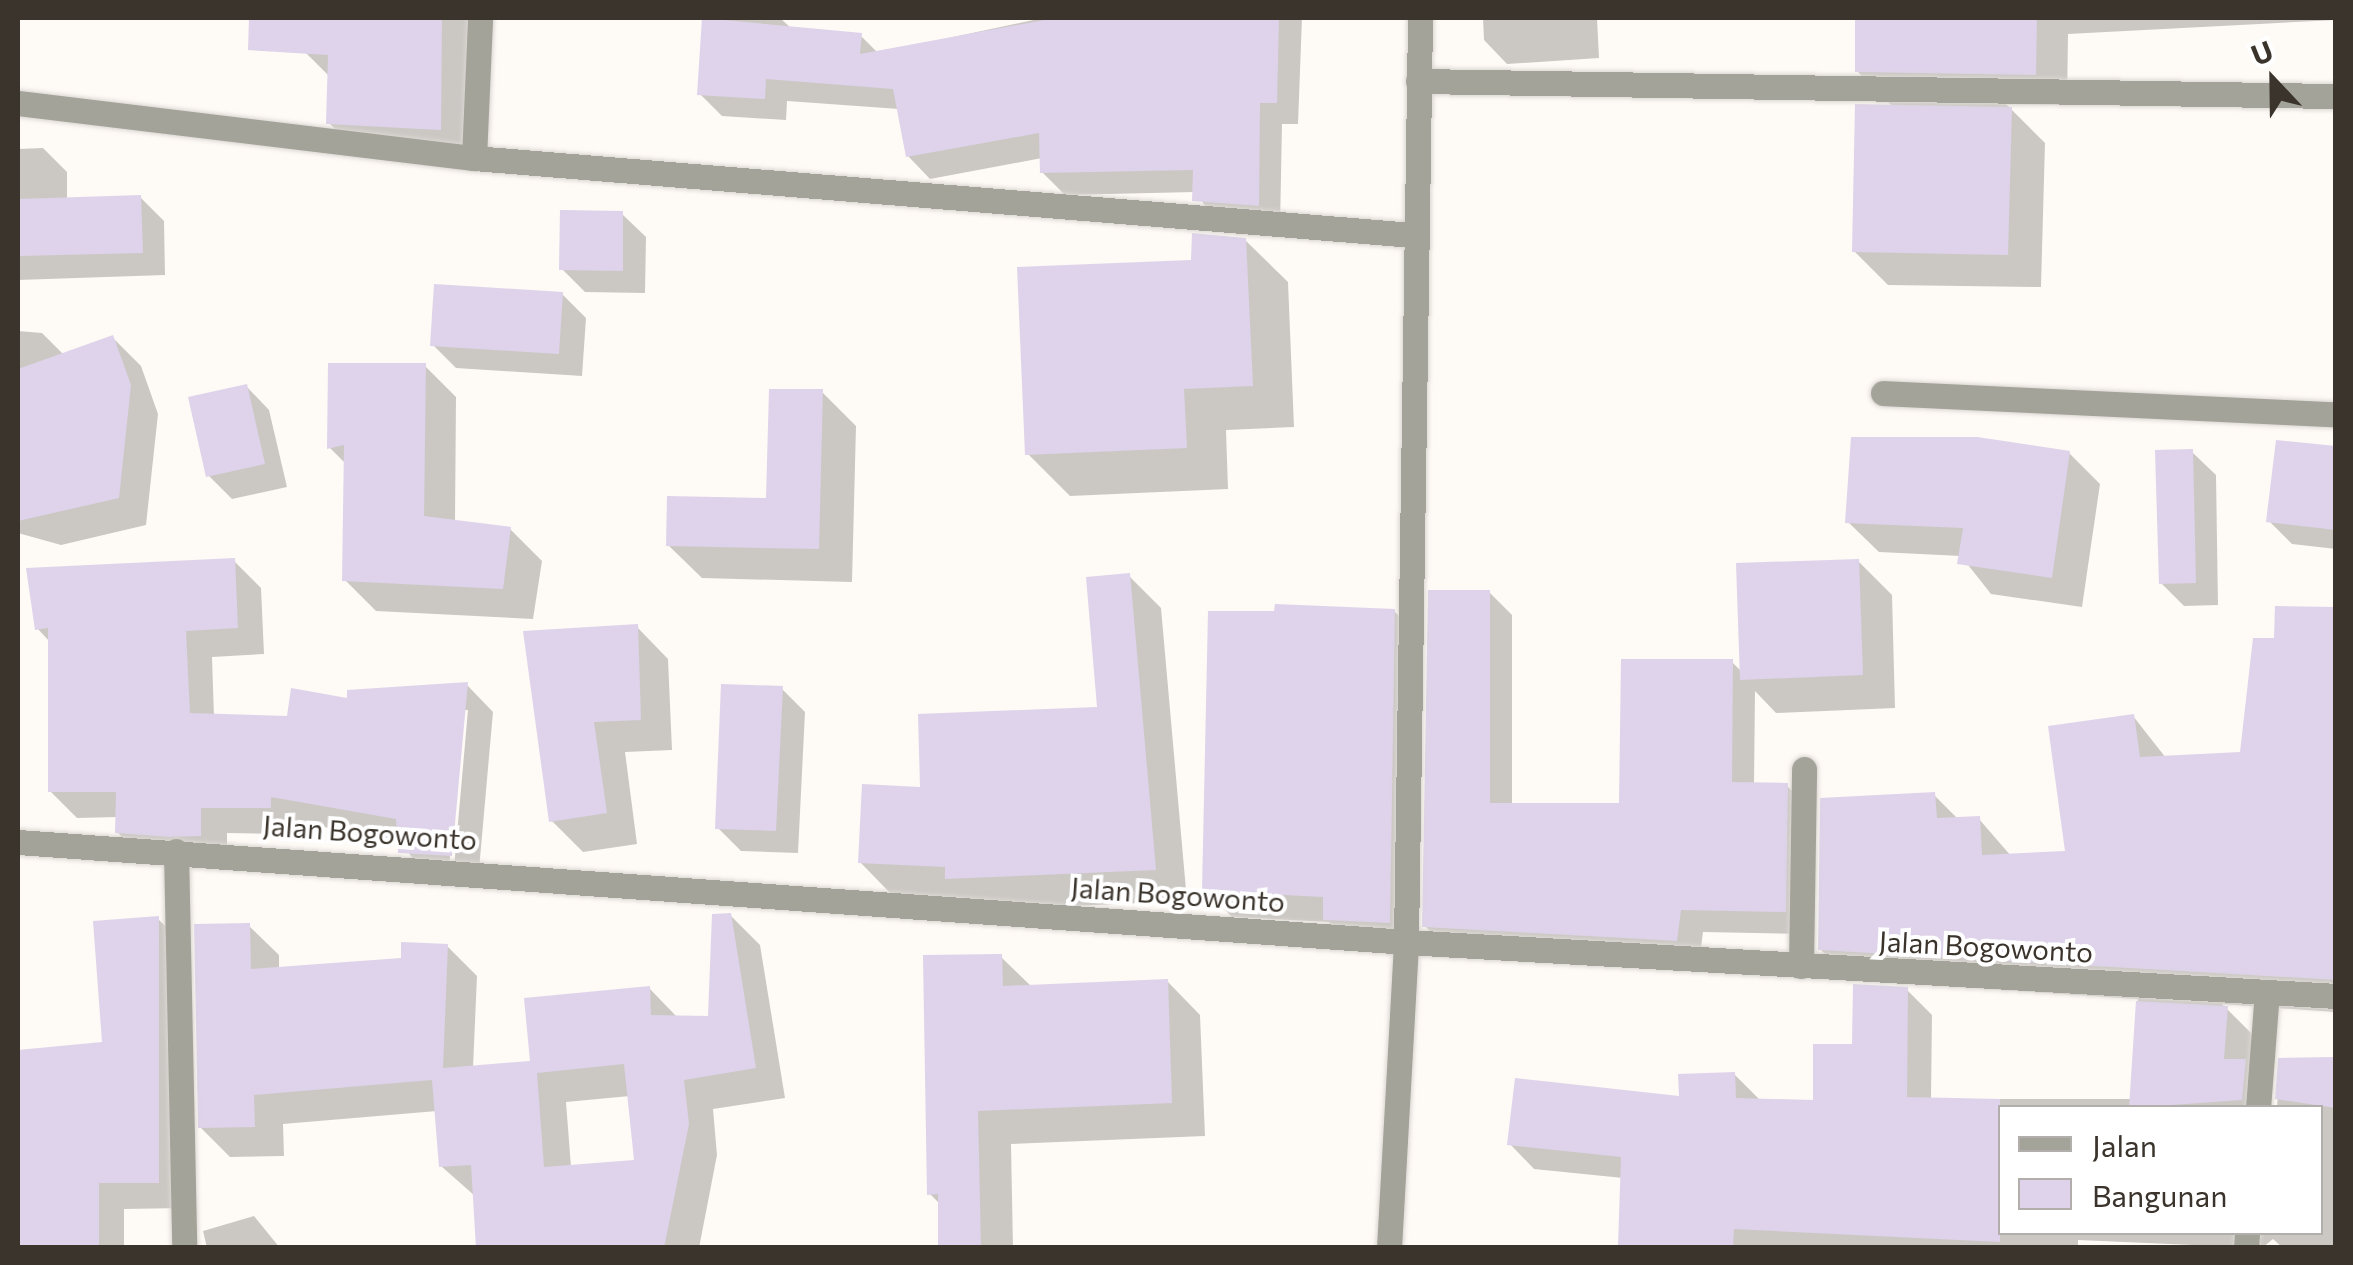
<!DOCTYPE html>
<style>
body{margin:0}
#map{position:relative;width:2353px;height:1265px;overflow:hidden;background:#fefaf6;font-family:Commissioner,sans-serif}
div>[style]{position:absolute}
.shadow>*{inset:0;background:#0003}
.building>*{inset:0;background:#ded3ea}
.roads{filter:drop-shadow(0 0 2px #dbd6d2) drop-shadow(0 0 2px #dbd6d2)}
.service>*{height:25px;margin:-12.5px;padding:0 12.5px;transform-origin:12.5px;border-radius:12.5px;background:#a3a399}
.minor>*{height:25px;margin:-12.5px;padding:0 12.5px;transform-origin:12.5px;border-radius:12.5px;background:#a3a399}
span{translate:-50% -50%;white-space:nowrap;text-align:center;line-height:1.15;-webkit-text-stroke:8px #fff;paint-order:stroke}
.street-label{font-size:28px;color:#3b342c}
.frame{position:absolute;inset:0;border:20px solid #3b342c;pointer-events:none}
.legend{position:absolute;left:1998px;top:1105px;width:325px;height:130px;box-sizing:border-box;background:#fff;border:2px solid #b1aeab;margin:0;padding:12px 18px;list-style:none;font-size:30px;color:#3b342c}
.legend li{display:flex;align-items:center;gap:20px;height:50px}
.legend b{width:50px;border:2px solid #b1aeab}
.north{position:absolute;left:2223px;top:30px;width:100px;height:100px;-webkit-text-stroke:8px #fff;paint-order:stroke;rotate:338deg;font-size:28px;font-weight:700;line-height:40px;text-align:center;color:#3b342c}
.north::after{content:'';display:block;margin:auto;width:35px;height:45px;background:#3b342c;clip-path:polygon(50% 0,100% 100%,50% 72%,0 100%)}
</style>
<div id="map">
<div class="shadow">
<i style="clip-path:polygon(307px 18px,472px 18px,468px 157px,357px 150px,329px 123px,330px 77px,305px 52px)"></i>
<i style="clip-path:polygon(705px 18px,780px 18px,792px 29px,861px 36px,878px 53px,1043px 18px,1302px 18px,1298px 124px,1282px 124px,1280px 227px,1217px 222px,1195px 192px,1065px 195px,1042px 172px,1042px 158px,930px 179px,908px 156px,899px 109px,787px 101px,786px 120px,722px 116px,700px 94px)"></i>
<i style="clip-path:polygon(1483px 18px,1597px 18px,1599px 58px,1507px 64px,1484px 40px)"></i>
<i style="clip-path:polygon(1858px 18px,2336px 18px,2336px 20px,2068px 34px,2067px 105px,2006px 104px,2045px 143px,2041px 287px,1888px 285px,1854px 251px,1894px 108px,1857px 71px)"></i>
<i style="clip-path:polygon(43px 148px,67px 172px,67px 200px,140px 197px,164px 221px,165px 275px,18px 280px,18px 149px)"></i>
<i style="clip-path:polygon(622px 214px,646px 237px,645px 293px,585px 292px,562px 269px)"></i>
<i style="clip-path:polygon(1245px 240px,1288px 282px,1294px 427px,1226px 430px,1228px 489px,1070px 496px,1028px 454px,1194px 262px)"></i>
<i style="clip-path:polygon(562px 294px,586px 318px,582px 376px,456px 368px,433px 345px)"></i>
<i style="clip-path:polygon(18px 331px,42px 333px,64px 355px,113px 338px,141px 366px,158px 414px,146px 525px,61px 545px,18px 533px)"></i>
<i style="clip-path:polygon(425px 366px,456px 397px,455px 522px,510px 529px,542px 561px,533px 619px,376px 611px,345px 580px,346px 464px,330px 448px)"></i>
<i style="clip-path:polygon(246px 386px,269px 410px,287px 487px,232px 499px,209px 476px)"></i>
<i style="clip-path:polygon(822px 392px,856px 426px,852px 582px,702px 578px,668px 545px,768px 501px)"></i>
<i style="clip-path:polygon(2336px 449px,2336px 549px,2292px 544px,2269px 521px)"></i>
<i style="clip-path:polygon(2192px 452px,2216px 475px,2218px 605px,2184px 606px,2161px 583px)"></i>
<i style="clip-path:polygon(2069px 453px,2100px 484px,2082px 607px,1991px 594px,1961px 556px,1879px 552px,1848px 522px)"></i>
<i style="clip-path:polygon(evenodd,234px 561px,261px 588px,264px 654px,212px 657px,214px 717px,289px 718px,467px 685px,493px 712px,478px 881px,428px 879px,400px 841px,297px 822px,297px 834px,227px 833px,227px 862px,144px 858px,117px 832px,118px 817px,77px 818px,50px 791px,50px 642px,37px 628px,234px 561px,463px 710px,468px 710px,454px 868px,449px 868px,463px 710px)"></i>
<i style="clip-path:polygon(1858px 561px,1892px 595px,1895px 708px,1776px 713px,1755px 691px,1754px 785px,1786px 785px,1809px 808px,1808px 934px,1703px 932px,1699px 963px,1448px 949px,1425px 926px,1489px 592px,1512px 615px,1512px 806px,1622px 806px,1732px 662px,1742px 672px)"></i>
<i style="clip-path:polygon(1129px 576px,1161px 608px,1187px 901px,980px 910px,967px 898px,892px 895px,860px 862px,923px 789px,1099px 709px)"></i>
<i style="clip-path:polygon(2336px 610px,2336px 1012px,2222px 1004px,2251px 1033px,2268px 1108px,2000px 1108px,2000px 1232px,2320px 1232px,2320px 1108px,2277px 1108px,2280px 1061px,2336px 1060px,2336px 1248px,2283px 1248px,2273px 1239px,2262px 1248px,2078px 1240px,2078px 1248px,1623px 1248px,1623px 1178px,1534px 1169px,1510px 1144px,1681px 1099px,1734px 1074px,1759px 1099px,1815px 1102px,1907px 990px,1932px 1015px,1931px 1099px,2132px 1099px,2138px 999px,1851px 980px,1820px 949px,1934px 795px,1959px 820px,1979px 819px,2011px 856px,2068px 853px,2133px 716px,2166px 758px,2242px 755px,2277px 641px)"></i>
<i style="clip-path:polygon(1394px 611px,1421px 638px,1416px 949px,1353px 946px,1329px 922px,1232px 917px,1205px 890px)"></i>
<i style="clip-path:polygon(637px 627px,668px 659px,672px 750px,625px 752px,637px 844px,583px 852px,551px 820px,525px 634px)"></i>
<i style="clip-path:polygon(782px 689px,805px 712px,798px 853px,741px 851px,718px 828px)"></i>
<i style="clip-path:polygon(evenodd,730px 915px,760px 945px,785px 1098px,713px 1109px,717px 1155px,699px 1248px,479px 1248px,475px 1196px,441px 1166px,437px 1111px,283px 1124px,284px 1156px,230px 1157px,200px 1127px,249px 926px,279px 955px,279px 970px,403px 961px,447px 946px,477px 976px,473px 1068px,532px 1064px,649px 988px,678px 1018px,710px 1018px,730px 915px,630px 1096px,637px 1162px,571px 1167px,566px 1102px,630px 1096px)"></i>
<i style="clip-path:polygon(158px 919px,185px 945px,185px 1208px,124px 1209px,124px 1248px,18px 1248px,18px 1014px,20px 1052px,105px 1044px)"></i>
<i style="clip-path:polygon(1001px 957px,1032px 987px,1167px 981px,1200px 1015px,1205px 1136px,1011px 1144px,1013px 1248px,941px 1248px,941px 1205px,930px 1194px)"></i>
<i style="clip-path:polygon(254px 1216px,280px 1248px,207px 1248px,203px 1231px)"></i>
</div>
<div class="building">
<i style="clip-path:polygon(249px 18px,442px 18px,441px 130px,326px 124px,328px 55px,248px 50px)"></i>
<i style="clip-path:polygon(702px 18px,862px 33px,860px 54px,1055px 18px,1279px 18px,1277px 103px,1260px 103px,1259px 206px,1192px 201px,1193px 170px,1040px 173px,1039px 133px,906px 157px,893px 89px,766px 79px,765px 99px,697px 95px)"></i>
<i style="clip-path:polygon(1855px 18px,2037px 19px,2036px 75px,1855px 72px)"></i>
<i style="clip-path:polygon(1855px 104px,2012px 107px,2008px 255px,1852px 252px)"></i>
<i style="clip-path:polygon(141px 195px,143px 253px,18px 256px,18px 199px)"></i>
<i style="clip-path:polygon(560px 210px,623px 211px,623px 271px,559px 270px)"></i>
<i style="clip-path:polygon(1192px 233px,1246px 238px,1253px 386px,1184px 389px,1187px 448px,1025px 455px,1017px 267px,1191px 260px)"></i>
<i style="clip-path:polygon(434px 284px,563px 292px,559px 354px,430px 346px)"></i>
<i style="clip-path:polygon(113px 335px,131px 385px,119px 498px,18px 521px,18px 369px)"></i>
<i style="clip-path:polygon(328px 363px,426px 363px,424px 516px,511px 527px,503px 589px,342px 581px,344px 445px,327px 449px)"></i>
<i style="clip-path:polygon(247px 384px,265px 464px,206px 477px,188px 397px)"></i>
<i style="clip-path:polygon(769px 389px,823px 389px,819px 549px,666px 546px,667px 496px,766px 498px)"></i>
<i style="clip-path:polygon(1851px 437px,1977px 437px,2070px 451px,2052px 578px,1957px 564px,1963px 528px,1845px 523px)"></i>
<i style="clip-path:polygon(2276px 440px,2336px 446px,2336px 530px,2266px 522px)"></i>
<i style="clip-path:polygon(2193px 449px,2196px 583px,2159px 584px,2155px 450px)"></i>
<i style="clip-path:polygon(235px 558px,238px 628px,186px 631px,190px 713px,287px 716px,291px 688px,347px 698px,347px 690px,468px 682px,452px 856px,398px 853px,396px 819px,271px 797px,271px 808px,201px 808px,201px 836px,169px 837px,115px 833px,116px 792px,48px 792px,48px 628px,35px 630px,26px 568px)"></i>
<i style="clip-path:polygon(1859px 559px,1863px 675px,1740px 680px,1736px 563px)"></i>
<i style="clip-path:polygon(1130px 573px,1156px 870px,945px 879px,945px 867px,858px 863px,862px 784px,920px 787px,918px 714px,1097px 707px,1086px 577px)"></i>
<i style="clip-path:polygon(1428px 590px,1490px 590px,1490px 803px,1619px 803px,1621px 659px,1733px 659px,1732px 782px,1788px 783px,1786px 912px,1681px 910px,1677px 941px,1422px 927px)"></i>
<i style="clip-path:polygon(1275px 604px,1395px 609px,1390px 923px,1323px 920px,1323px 897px,1202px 891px,1208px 611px,1274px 611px)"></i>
<i style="clip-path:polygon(2275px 606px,2336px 607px,2336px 980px,1818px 950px,1820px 798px,1935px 792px,1937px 818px,1980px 816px,1982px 855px,2065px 851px,2048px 726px,2134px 714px,2140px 757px,2240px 752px,2253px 638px,2274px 638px)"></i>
<i style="clip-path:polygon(638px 624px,641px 720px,594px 722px,607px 813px,549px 822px,523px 631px)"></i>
<i style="clip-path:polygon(721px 684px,783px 686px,776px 831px,715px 829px)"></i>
<i style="clip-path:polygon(evenodd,731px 913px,756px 1068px,684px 1080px,689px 1124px,664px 1248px,476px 1248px,471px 1165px,439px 1167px,432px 1080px,254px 1095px,255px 1127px,198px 1128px,194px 924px,250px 923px,251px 969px,401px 958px,401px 942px,448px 944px,443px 1068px,530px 1061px,524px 998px,650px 986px,651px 1015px,708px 1016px,712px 914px,731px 913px,624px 1064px,634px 1160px,544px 1167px,537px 1073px,624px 1064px)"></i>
<i style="clip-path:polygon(159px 916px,159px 1183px,99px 1183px,99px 1248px,18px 1248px,18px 1050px,102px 1042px,93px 921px)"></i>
<i style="clip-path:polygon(1002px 954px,1003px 986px,1168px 979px,1172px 1103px,978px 1111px,981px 1248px,938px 1248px,938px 1194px,927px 1195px,923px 955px)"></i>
<i style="clip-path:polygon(1853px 984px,1908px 987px,1907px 1097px,2000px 1099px,2000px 1242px,1734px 1229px,1733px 1248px,1618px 1246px,1621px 1157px,1507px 1145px,1515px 1078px,1679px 1096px,1678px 1074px,1735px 1072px,1736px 1098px,1813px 1100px,1813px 1044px,1852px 1044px)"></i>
<i style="clip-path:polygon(2136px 1001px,2228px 1006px,2224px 1059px,2246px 1059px,2242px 1100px,2129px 1108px)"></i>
<i style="clip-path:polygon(2336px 1057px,2336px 1108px,2275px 1099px,2278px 1058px)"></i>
</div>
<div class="roads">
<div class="service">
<i style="left:1801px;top:966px;width:197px;rotate:-89.1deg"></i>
</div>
<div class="minor">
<i style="left:1418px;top:81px;width:918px;rotate:0.94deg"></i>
<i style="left:18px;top:103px;width:459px;rotate:6.9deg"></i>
<i style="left:474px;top:158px;width:942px;rotate:4.69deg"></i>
<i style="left:474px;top:158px;width:140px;rotate:-87.5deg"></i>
<i style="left:1883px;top:393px;width:453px;rotate:2.7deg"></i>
<i style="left:18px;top:842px;width:1392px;rotate:4.12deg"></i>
<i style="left:1406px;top:942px;width:932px;rotate:3.32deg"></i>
<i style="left:176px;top:851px;width:397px;rotate:88.8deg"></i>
<i style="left:2258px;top:1108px;width:116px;rotate:-85.6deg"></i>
<i style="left:1389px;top:1248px;width:306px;rotate:-86.8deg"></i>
<i style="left:1406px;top:942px;width:924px;rotate:-89.13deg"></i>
<i style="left:2246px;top:1248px;width:16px;rotate:-86deg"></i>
</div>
</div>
<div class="street-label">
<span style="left:370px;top:832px;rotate:4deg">Jalan Bogowonto</span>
<span style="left:1178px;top:894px;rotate:4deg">Jalan Bogowonto</span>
<span style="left:1986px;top:946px;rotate:3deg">Jalan Bogowonto</span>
</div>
<div class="frame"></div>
<ul class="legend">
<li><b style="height:12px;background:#a3a399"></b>Jalan</li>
<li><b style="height:28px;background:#ded3ea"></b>Bangunan</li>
</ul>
<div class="north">U</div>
</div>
